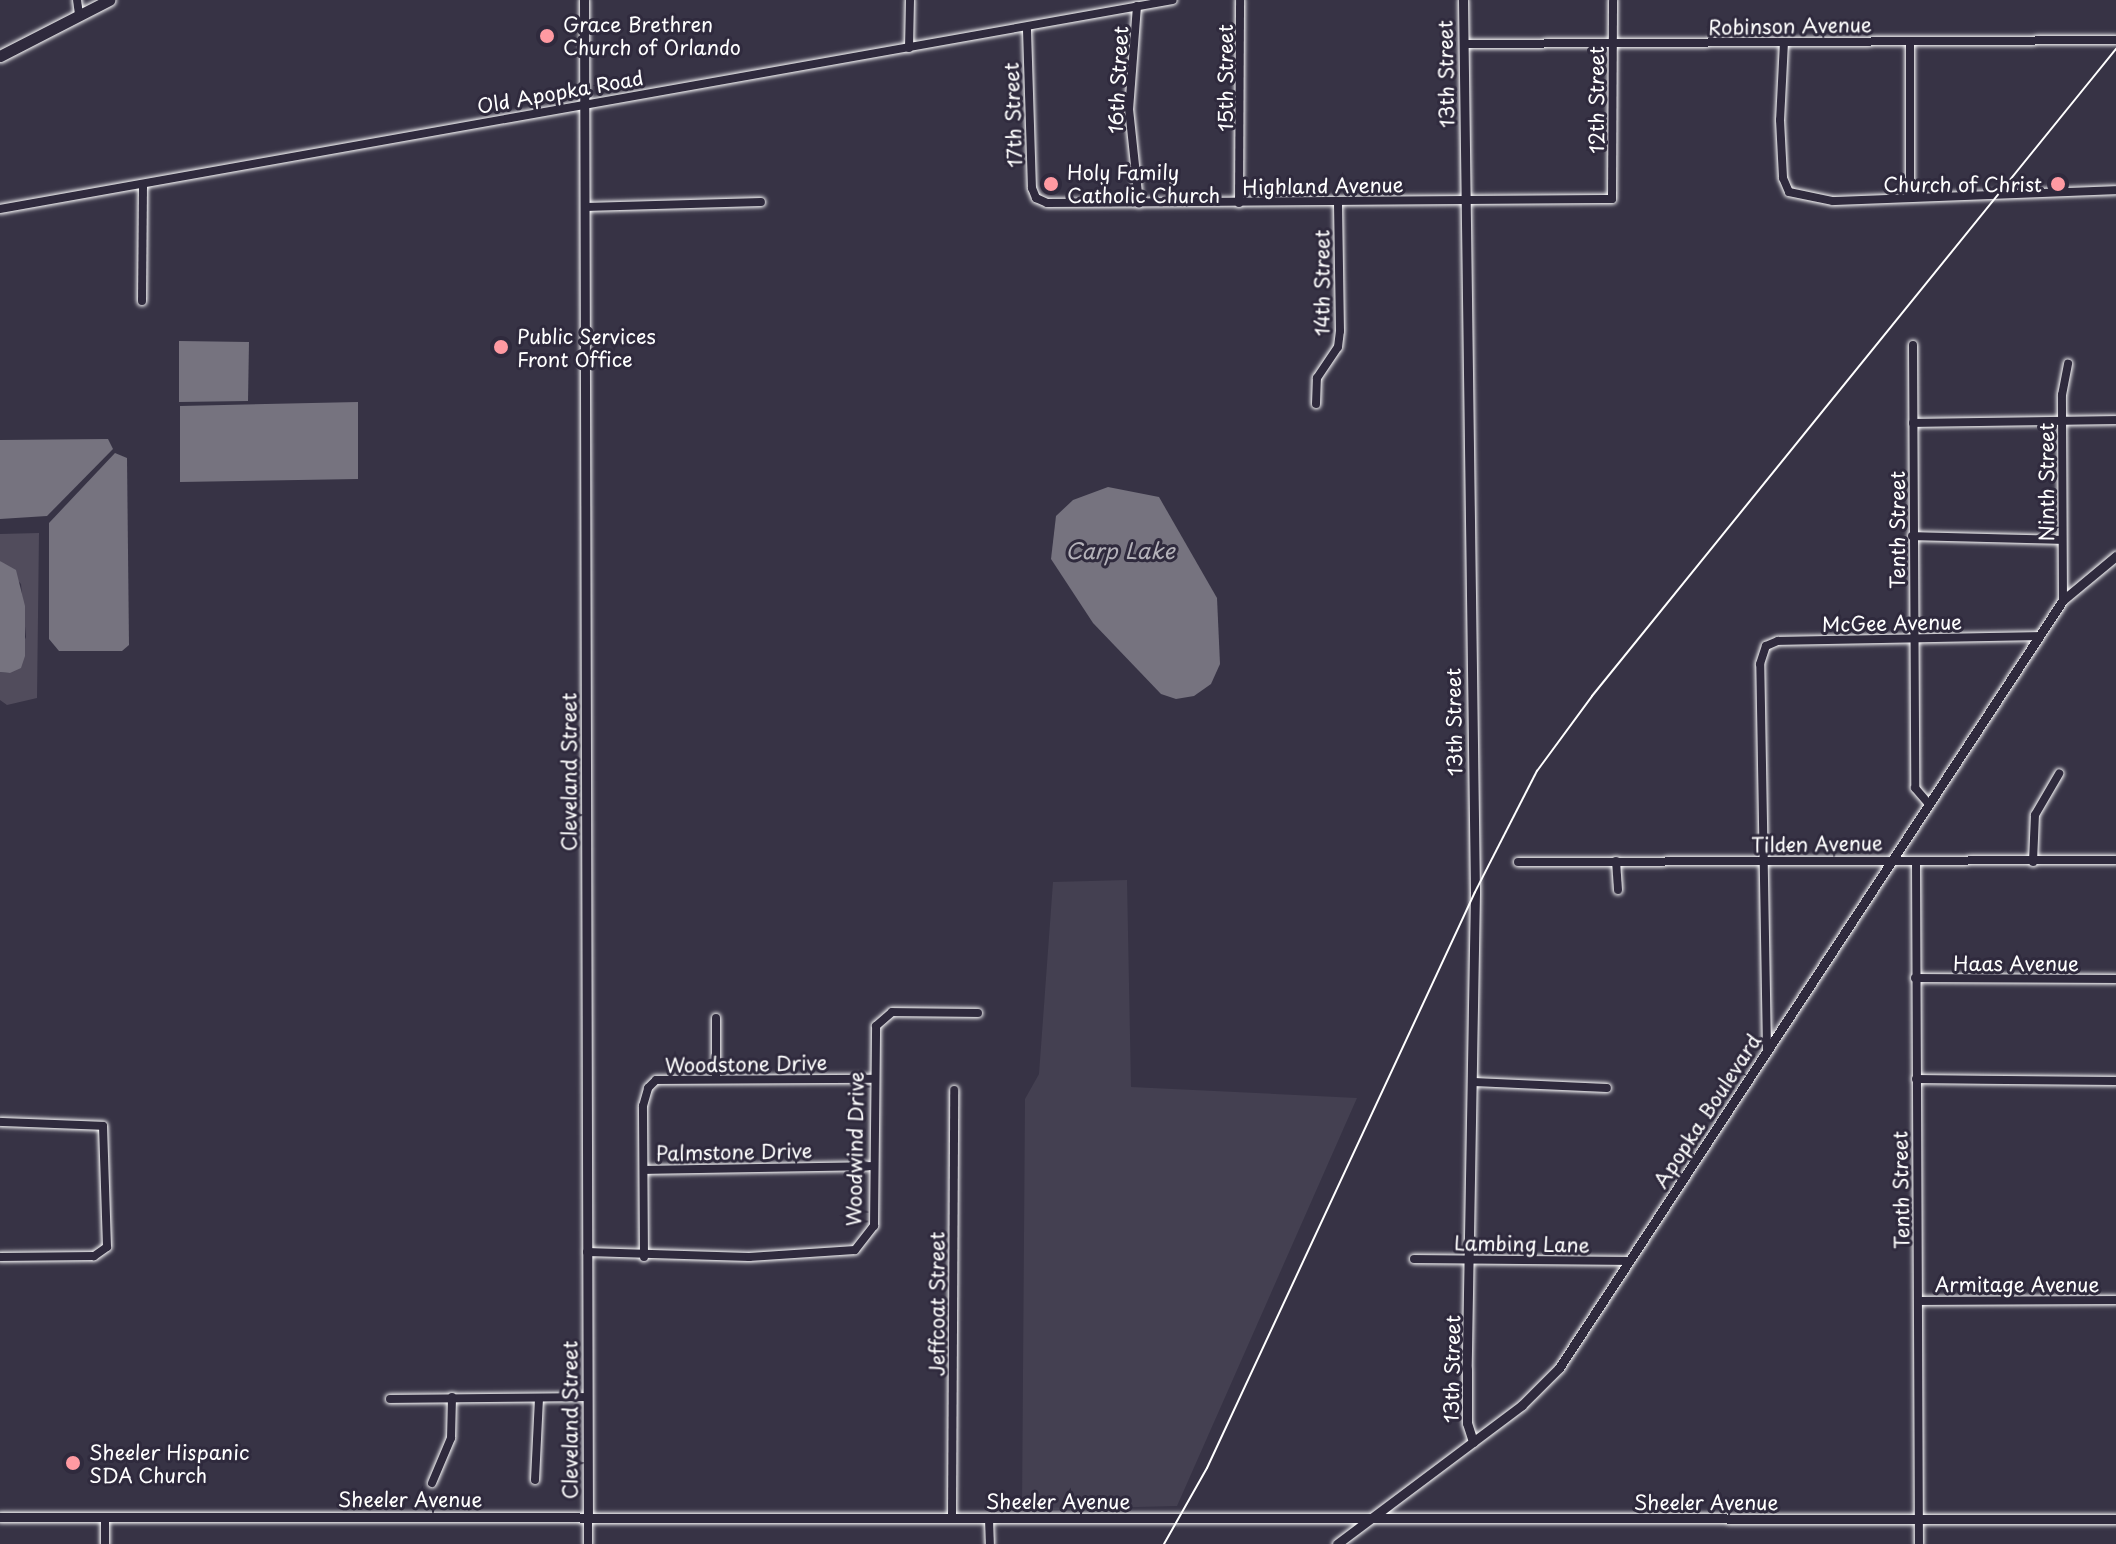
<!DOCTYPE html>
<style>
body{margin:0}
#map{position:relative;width:2116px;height:1544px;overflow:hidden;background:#373345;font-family:"Playpen Sans",sans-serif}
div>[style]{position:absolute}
.built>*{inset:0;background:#444051}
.green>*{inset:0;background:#514c5c}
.water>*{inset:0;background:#76737f}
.roads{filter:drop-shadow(0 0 2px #fff) drop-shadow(0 0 2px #fff)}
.minor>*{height:8px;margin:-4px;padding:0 4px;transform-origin:4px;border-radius:4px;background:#2f2a3d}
.tertiary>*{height:9px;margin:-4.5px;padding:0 4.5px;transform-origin:4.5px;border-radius:4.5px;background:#2f2a3d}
.secondary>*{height:11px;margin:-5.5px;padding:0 5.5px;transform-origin:5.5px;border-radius:5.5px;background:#2f2a3d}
.rail>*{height:2px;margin:-1px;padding:0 1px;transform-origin:1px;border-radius:1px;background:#fff}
.dots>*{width:22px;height:22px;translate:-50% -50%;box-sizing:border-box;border:4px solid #2f2a3d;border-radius:50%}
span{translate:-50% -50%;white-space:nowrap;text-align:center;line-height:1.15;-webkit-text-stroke:6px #2f2a3d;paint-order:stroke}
.poi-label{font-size:20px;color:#fff}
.left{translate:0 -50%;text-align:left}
.right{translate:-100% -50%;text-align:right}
.street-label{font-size:20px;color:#fff}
.water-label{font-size:22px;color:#b4b2b9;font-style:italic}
</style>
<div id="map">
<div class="built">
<i style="clip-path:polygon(1127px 880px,1131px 1087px,1357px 1098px,1177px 1506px,1022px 1510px,1025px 1099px,1039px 1074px,1053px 882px)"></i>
</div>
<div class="green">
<i style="clip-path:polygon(39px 533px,37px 698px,7px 705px,0 700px,0 672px,10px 673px,26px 637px,21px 584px,0 561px,0 534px)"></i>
</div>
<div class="water">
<i style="clip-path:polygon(179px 341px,249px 342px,248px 401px,179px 402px)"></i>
<i style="clip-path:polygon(358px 402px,358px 479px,180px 482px,180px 406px)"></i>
<i style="clip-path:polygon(108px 439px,113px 449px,47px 516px,0 519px,0 440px)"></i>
<i style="clip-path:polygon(115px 453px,127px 458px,129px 645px,122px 651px,59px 651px,49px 639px,49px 523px)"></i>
<i style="clip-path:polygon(1108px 487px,1159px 497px,1217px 598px,1220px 664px,1211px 684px,1194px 696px,1176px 699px,1161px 694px,1093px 623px,1051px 559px,1056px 516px,1073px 500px)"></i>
<i style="clip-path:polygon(0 561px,16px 570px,25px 606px,25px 656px,21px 668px,10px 673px,0 672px)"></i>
</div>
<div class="roads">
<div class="minor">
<i style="left:77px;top:0;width:15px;rotate:82deg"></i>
<i style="left:1137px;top:6px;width:103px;rotate:94.4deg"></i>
<i style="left:1129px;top:109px;width:95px;rotate:83.9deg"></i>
<i style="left:1027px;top:30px;width:158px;rotate:88.2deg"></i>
<i style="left:1032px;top:188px;width:11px;rotate:68deg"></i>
<i style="left:1036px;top:198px;width:12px;rotate:24deg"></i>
<i style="left:1047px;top:203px;width:565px;rotate:-0.41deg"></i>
<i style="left:1612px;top:199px;width:199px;rotate:-89.7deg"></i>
<i style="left:1784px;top:42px;width:78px;rotate:92.9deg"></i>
<i style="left:1780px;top:120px;width:58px;rotate:87deg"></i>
<i style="left:1783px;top:178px;width:15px;rotate:67deg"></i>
<i style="left:1789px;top:192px;width:45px;rotate:11.6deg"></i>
<i style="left:1833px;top:201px;width:283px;rotate:-2.2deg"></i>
<i style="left:1464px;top:44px;width:652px;rotate:-0.35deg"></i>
<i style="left:909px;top:48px;width:48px;rotate:-88.8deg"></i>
<i style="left:1910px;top:195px;width:154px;rotate:-90deg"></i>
<i style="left:1239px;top:203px;width:203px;rotate:-89.7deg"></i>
<i style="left:585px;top:207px;width:176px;rotate:-1.6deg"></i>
<i style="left:0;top:209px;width:1191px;rotate:-10.1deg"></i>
<i style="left:142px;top:301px;width:117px;rotate:-89.5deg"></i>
<i style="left:1913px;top:345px;width:443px;rotate:89.7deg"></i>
<i style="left:1915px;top:788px;width:21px;rotate:49deg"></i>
<i style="left:1316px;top:404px;width:26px;rotate:-88deg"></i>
<i style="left:1317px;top:378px;width:37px;rotate:-56deg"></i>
<i style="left:1338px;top:347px;width:16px;rotate:-83deg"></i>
<i style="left:1340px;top:331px;width:129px;rotate:-90.9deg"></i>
<i style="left:1913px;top:423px;width:203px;rotate:-0.8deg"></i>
<i style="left:1912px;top:536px;width:150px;rotate:1.5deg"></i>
<i style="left:2063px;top:600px;width:205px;rotate:-90.3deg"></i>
<i style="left:2062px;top:395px;width:32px;rotate:-79deg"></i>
<i style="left:1616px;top:861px;width:29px;rotate:86deg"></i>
<i style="left:1916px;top:861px;width:683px;rotate:89.75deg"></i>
<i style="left:1518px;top:862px;width:598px;rotate:-0.19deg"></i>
<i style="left:2033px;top:862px;width:47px;rotate:-87.6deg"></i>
<i style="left:2035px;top:815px;width:48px;rotate:-59.7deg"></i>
<i style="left:1915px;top:978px;width:201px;rotate:0.3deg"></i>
<i style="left:1767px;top:1051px;width:387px;rotate:-91deg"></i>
<i style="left:1760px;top:664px;width:19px;rotate:-72deg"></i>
<i style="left:1766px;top:646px;width:13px;rotate:-23deg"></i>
<i style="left:1778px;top:641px;width:261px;rotate:-1.1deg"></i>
<i style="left:716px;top:1078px;width:60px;rotate:-90deg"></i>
<i style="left:1916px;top:1079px;width:200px;rotate:0.6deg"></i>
<i style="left:1474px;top:1082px;width:133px;rotate:2.6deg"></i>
<i style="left:0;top:1122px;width:103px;rotate:2.2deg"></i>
<i style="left:103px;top:1126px;width:121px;rotate:88.1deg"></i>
<i style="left:107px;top:1247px;width:16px;rotate:145deg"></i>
<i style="left:94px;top:1256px;width:94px;rotate:179.4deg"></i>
<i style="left:644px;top:1170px;width:230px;rotate:-1deg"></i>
<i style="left:587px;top:1252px;width:162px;rotate:1.8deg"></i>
<i style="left:749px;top:1257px;width:106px;rotate:-3.8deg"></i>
<i style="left:855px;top:1250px;width:31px;rotate:-52deg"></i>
<i style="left:874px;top:1226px;width:200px;rotate:-89.4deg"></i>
<i style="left:876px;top:1026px;width:21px;rotate:-41deg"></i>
<i style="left:892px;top:1012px;width:86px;rotate:0.7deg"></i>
<i style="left:644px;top:1257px;width:151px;rotate:-90.4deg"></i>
<i style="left:643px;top:1106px;width:19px;rotate:-74deg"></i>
<i style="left:648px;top:1088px;width:11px;rotate:-45deg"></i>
<i style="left:656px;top:1080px;width:217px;rotate:-0.3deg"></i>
<i style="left:1414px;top:1259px;width:216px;rotate:0.5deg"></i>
<i style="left:1919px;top:1301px;width:197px;rotate:-0.3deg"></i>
<i style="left:390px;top:1399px;width:198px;rotate:-0.6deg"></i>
<i style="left:535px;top:1480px;width:82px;rotate:-87.2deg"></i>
<i style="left:432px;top:1483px;width:49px;rotate:-67.1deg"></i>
<i style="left:451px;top:1438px;width:41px;rotate:-88.6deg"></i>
<i style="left:588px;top:1517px;width:27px;rotate:90deg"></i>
<i style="left:105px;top:1518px;width:26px;rotate:90deg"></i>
<i style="left:952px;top:1519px;width:429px;rotate:-89.7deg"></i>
<i style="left:989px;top:1519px;width:25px;rotate:88deg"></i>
</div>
<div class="tertiary">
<i style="left:584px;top:0;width:1517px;rotate:89.85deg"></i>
<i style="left:1463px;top:0;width:892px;rotate:89.23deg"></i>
<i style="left:1475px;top:892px;width:477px;rotate:91deg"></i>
<i style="left:1467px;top:1369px;width:54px;rotate:90deg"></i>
<i style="left:1467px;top:1423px;width:20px;rotate:72deg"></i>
<i style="left:0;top:1517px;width:2116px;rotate:0.05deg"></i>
<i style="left:1337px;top:1544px;width:231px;rotate:-36.9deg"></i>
<i style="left:1522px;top:1405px;width:52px;rotate:-45deg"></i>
<i style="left:1559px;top:1368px;width:919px;rotate:-56.73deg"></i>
<i style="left:2063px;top:600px;width:69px;rotate:-39.7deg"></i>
</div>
<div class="secondary">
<i style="left:0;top:56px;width:123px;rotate:-27.2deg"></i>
</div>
</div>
<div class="rail">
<i style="left:1164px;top:1544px;width:87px;rotate:-60.5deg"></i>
<i style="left:1207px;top:1468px;width:635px;rotate:-65.05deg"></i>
<i style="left:1475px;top:892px;width:136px;rotate:-62.9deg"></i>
<i style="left:1537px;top:771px;width:93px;rotate:-53.7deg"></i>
<i style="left:1592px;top:696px;width:833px;rotate:-51deg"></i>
</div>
<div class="dots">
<i style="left:547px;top:36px;background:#ff9aa2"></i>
<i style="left:1051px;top:184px;background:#ff9aa2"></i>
<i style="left:2058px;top:184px;background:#ff9aa2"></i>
<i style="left:501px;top:347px;background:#ff9aa2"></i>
<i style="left:73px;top:1463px;background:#ff9aa2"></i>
</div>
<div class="poi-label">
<span class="left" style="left:563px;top:36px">Grace Brethren<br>Church of Orlando</span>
<span class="left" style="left:1067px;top:184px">Holy Family<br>Catholic Church</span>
<span class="right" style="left:2042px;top:184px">Church of Christ</span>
<span class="left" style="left:517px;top:348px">Public Services<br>Front Office</span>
<span class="left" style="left:89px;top:1464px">Sheeler Hispanic<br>SDA Church</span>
</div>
<div class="street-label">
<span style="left:1790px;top:26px;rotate:-1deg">Robinson Avenue</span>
<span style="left:1446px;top:74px;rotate:-91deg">13th Street</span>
<span style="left:1225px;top:78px;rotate:-90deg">15th Street</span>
<span style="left:1118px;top:80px;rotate:-87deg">16th Street</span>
<span style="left:560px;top:92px;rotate:-10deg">Old Apopka Road</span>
<span style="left:1596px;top:100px;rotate:-90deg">12th Street</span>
<span style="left:1013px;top:115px;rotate:-92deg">17th Street</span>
<span style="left:1323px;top:186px;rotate:-1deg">Highland Avenue</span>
<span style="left:1322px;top:283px;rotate:-90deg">14th Street</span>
<span style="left:2046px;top:482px;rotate:-90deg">Ninth Street</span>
<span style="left:1897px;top:530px;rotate:-90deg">Tenth Street</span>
<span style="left:1892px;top:623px;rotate:-1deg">McGee Avenue</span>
<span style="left:1454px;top:722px;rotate:-91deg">13th Street</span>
<span style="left:569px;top:772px;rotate:-90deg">Cleveland Street</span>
<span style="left:1817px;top:844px;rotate:-1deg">Tilden Avenue</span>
<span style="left:2016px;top:963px">Haas Avenue</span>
<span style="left:746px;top:1064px;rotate:-1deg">Woodstone Drive</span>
<span style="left:1707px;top:1111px;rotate:-57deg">Apopka Boulevard</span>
<span style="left:855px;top:1149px;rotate:-89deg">Woodwind Drive</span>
<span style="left:734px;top:1152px;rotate:-1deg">Palmstone Drive</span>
<span style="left:1901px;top:1190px;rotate:-91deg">Tenth Street</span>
<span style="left:1522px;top:1244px;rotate:1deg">Lambing Lane</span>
<span style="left:2017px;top:1284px">Armitage Avenue</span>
<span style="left:937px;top:1304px;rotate:-90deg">Jeffcoat Street</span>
<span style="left:1452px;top:1369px;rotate:-89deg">13th Street</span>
<span style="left:570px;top:1420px;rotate:-90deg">Cleveland Street</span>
<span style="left:410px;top:1499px">Sheeler Avenue</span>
<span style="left:1058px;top:1501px">Sheeler Avenue</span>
<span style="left:1706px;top:1502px">Sheeler Avenue</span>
</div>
<div class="water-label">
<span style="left:1120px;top:550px">Carp Lake</span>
</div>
</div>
